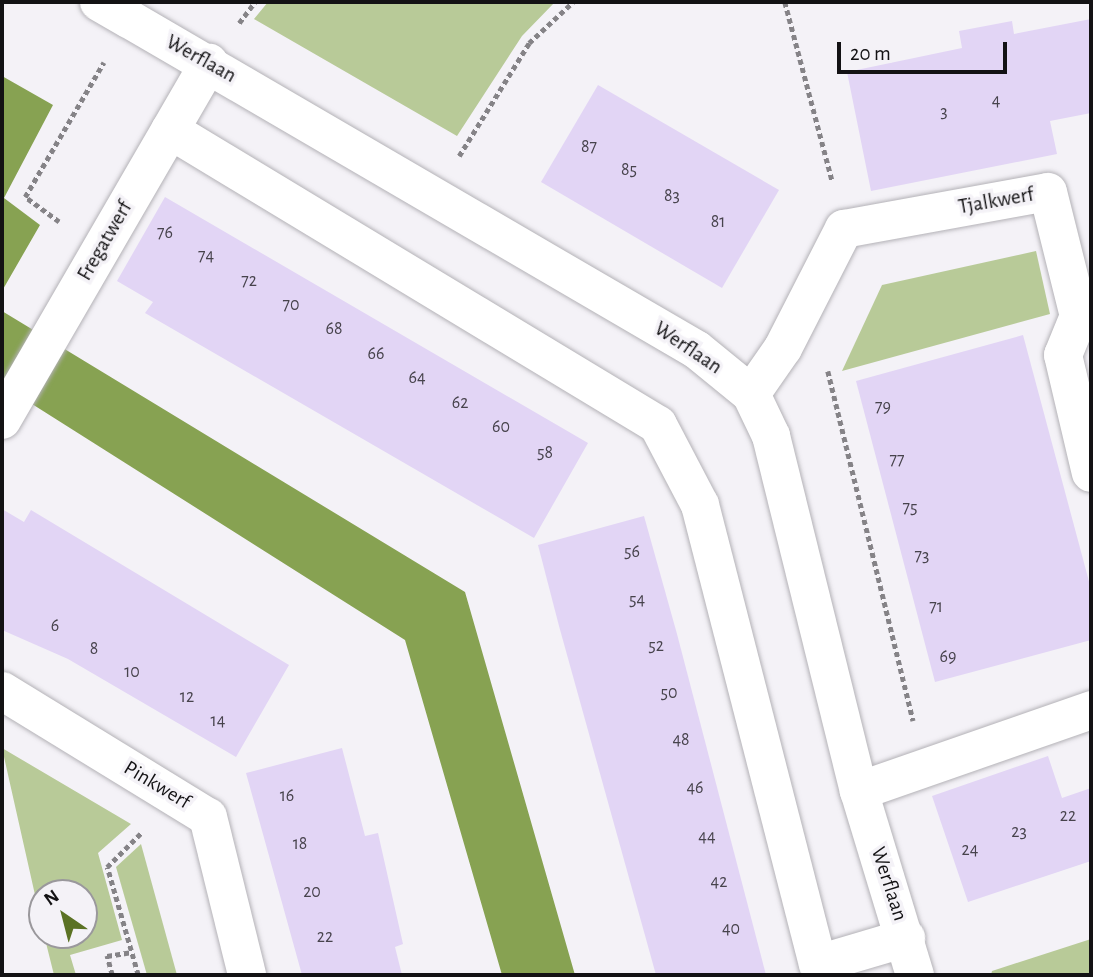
<!DOCTYPE html>
<style>
body{margin:0}
#map{position:relative;width:1093px;height:977px;overflow:hidden;background:#f4f2f7;font-family:"Alegreya Sans",sans-serif}
div>[style]{position:absolute}
.green>*{inset:0;background:#b8ca98}
.water>*{inset:0;background:#87a252}
.building>*{inset:0;background:#e2d5f5}
.path>*{height:4.5px;margin-top:-2.25px;transform-origin:0;background:repeating-linear-gradient(90deg,#858387 0 5px,transparent 0 8.5px)}
.roads{filter:drop-shadow(0 0 2px #b4b2b7) drop-shadow(0 0 2px #b4b2b7)}
.minor>*{height:38px;margin:-19px;padding:0 19px;transform-origin:19px;border-radius:19px;background:#fff}
.tertiary>*{height:38px;margin:-19px;padding:0 19px;transform-origin:19px;border-radius:19px;background:#fff}
span{translate:-50% -50%;white-space:nowrap;text-align:center;line-height:1.15;-webkit-text-stroke:7px #f4f2f7;paint-order:stroke}
.number-label{font-size:18px;color:#47434c}
.number-label span{-webkit-text-stroke-width:0}
.street-label{font-size:21px;color:#131214}
.frame{position:absolute;inset:0;border:4px solid #131214;pointer-events:none}
.north{position:absolute;left:28px;top:879px;width:70px;height:70px;box-sizing:border-box;background:#f4f2f7;border:2px solid #9a989c;border-radius:50%;rotate:325deg;font-size:19px;font-weight:700;line-height:28px;text-align:center;color:#131214}
.north::after{content:'';display:block;margin:auto;width:24px;height:32px;background:#5b7224;clip-path:polygon(50% 0,100% 100%,50% 72%,0 100%)}
.scale{position:absolute;left:837px;top:42px;width:170px;height:32px;box-sizing:border-box;border:4px solid #131214;border-top:0;padding-left:9px;font-size:21px;line-height:24px;white-space:nowrap;color:#131214;-webkit-text-stroke:5px #f4f2f7;paint-order:stroke}
</style>
<div id="map">
<div class="green">
<i style="clip-path:polygon(268px 2px,555px 2px,522px 36px,457px 136px,254px 19px)"></i>
<i style="clip-path:polygon(1036px 251px,1050px 314px,842px 371px,882px 285px)"></i>
<i style="clip-path:polygon(2px 748px,131px 824px,98px 853px,122px 940px,70px 955px,76px 975px,54px 975px,44px 935px,84px 935px,84px 893px,42px 893px,42px 926px)"></i>
<i style="clip-path:polygon(141px 844px,177px 975px,147px 975px,116px 867px)"></i>
<i style="clip-path:polygon(1091px 939px,1091px 975px,991px 975px,992px 971px)"></i>
</div>
<div class="water">
<i style="clip-path:polygon(2px 76px,53px 105px,4px 198px,40px 225px,2px 291px)"></i>
<i style="clip-path:polygon(2px 311px,465px 592px,575px 975px,502px 975px,405px 640px,2px 385px)"></i>
</div>
<div class="building">
<i style="clip-path:polygon(1091px 19px,1091px 113px,1050px 121px,1057px 154px,871px 191px,847px 72px,962px 48px,959px 31px,1012px 21px,1014px 34px)"></i>
<i style="clip-path:polygon(598px 85px,779px 190px,722px 288px,541px 182px)"></i>
<i style="clip-path:polygon(165px 197px,588px 443px,534px 538px,145px 313px,153px 302px,117px 281px)"></i>
<i style="clip-path:polygon(1023px 335px,1091px 589px,1091px 640px,935px 682px,856px 381px)"></i>
<i style="clip-path:polygon(2px 509px,24px 522px,31px 510px,289px 665px,236px 757px,68px 659px,2px 630px)"></i>
<i style="clip-path:polygon(644px 516px,677px 634px,766px 975px,656px 975px,559px 626px,538px 545px)"></i>
<i style="clip-path:polygon(342px 748px,365px 836px,378px 833px,403px 944px,395px 947px,402px 975px,302px 975px,246px 773px)"></i>
<i style="clip-path:polygon(1048px 756px,1062px 798px,1091px 788px,1091px 861px,968px 902px,932px 796px)"></i>
</div>
<div class="path">
<i style="left:785px;top:2px;width:184px;rotate:75.2deg"></i>
<i style="left:239px;top:23px;width:26px;rotate:-53deg"></i>
<i style="left:459px;top:156px;width:133px;rotate:-58.2deg"></i>
<i style="left:529px;top:43px;width:60px;rotate:-43deg"></i>
<i style="left:59px;top:222px;width:42px;rotate:-143.7deg"></i>
<i style="left:25px;top:197px;width:156px;rotate:-59.7deg"></i>
<i style="left:828px;top:371px;width:360px;rotate:76.3deg"></i>
<i style="left:112px;top:975px;width:20px;rotate:-105deg"></i>
<i style="left:107px;top:956px;width:24px;rotate:-9deg"></i>
<i style="left:138px;top:975px;width:112px;rotate:-106deg"></i>
<i style="left:107px;top:867px;width:48px;rotate:-45deg"></i>
</div>
<div class="roads">
<div class="minor">
<i style="left:99px;top:2px;width:34px;rotate:30deg"></i>
<i style="left:170px;top:130px;width:570px;rotate:31.15deg"></i>
<i style="left:658px;top:425px;width:90px;rotate:62.3deg"></i>
<i style="left:700px;top:505px;width:474px;rotate:75.6deg"></i>
<i style="left:818px;top:964px;width:92px;rotate:-16.5deg"></i>
<i style="left:751px;top:394px;width:56px;rotate:-55.2deg"></i>
<i style="left:783px;top:348px;width:134px;rotate:-62.9deg"></i>
<i style="left:844px;top:229px;width:207px;rotate:-10.3deg"></i>
<i style="left:1048px;top:192px;width:128px;rotate:76deg"></i>
<i style="left:1079px;top:316px;width:42px;rotate:112.3deg"></i>
<i style="left:1063px;top:355px;width:121px;rotate:76.7deg"></i>
<i style="left:2px;top:420px;width:413px;rotate:-59.9deg"></i>
<i style="left:2px;top:691px;width:241px;rotate:31.5deg"></i>
<i style="left:208px;top:817px;width:163px;rotate:76.1deg"></i>
<i style="left:859px;top:791px;width:246px;rotate:-19.2deg"></i>
</div>
<div class="tertiary">
<i style="left:129px;top:19px;width:657px;rotate:30.23deg"></i>
<i style="left:697px;top:350px;width:70px;rotate:39.2deg"></i>
<i style="left:751px;top:394px;width:47px;rotate:64.5deg"></i>
<i style="left:771px;top:436px;width:366px;rotate:76.1deg"></i>
<i style="left:859px;top:791px;width:192px;rotate:73.1deg"></i>
</div>
</div>
<div class="number-label">
<span style="left:996px;top:101px">4</span>
<span style="left:944px;top:112px">3</span>
<span style="left:589px;top:147px">87</span>
<span style="left:629px;top:170px">85</span>
<span style="left:672px;top:196px">83</span>
<span style="left:718px;top:222px">81</span>
<span style="left:165px;top:233px">76</span>
<span style="left:206px;top:256px">74</span>
<span style="left:249px;top:281px">72</span>
<span style="left:291px;top:305px">70</span>
<span style="left:334px;top:329px">68</span>
<span style="left:376px;top:354px">66</span>
<span style="left:417px;top:378px">64</span>
<span style="left:460px;top:403px">62</span>
<span style="left:883px;top:407px">79</span>
<span style="left:501px;top:427px">60</span>
<span style="left:545px;top:453px">58</span>
<span style="left:897px;top:460px">77</span>
<span style="left:910px;top:508px">75</span>
<span style="left:632px;top:552px">56</span>
<span style="left:922px;top:556px">73</span>
<span style="left:637px;top:600px">54</span>
<span style="left:936px;top:607px">71</span>
<span style="left:55px;top:626px">6</span>
<span style="left:656px;top:646px">52</span>
<span style="left:94px;top:649px">8</span>
<span style="left:948px;top:657px">69</span>
<span style="left:132px;top:672px">10</span>
<span style="left:669px;top:693px">50</span>
<span style="left:187px;top:697px">12</span>
<span style="left:218px;top:721px">14</span>
<span style="left:681px;top:740px">48</span>
<span style="left:695px;top:788px">46</span>
<span style="left:287px;top:796px">16</span>
<span style="left:1068px;top:816px">22</span>
<span style="left:1019px;top:832px">23</span>
<span style="left:707px;top:837px">44</span>
<span style="left:300px;top:844px">18</span>
<span style="left:970px;top:850px">24</span>
<span style="left:719px;top:882px">42</span>
<span style="left:312px;top:892px">20</span>
<span style="left:731px;top:929px">40</span>
<span style="left:325px;top:937px">22</span>
</div>
<div class="street-label">
<span style="left:201px;top:59px;rotate:29deg">Werflaan</span>
<span style="left:996px;top:201px;rotate:-10deg">Tjalkwerf</span>
<span style="left:105px;top:241px;rotate:-60deg">Fregatwerf</span>
<span style="left:688px;top:348px;rotate:34deg">Werflaan</span>
<span style="left:157px;top:785px;rotate:31deg">Pinkwerf</span>
<span style="left:889px;top:884px;rotate:72deg">Werflaan</span>
</div>
<div class="frame"></div>
<div class="north">N</div>
<div class="scale">20 m</div>
</div>
